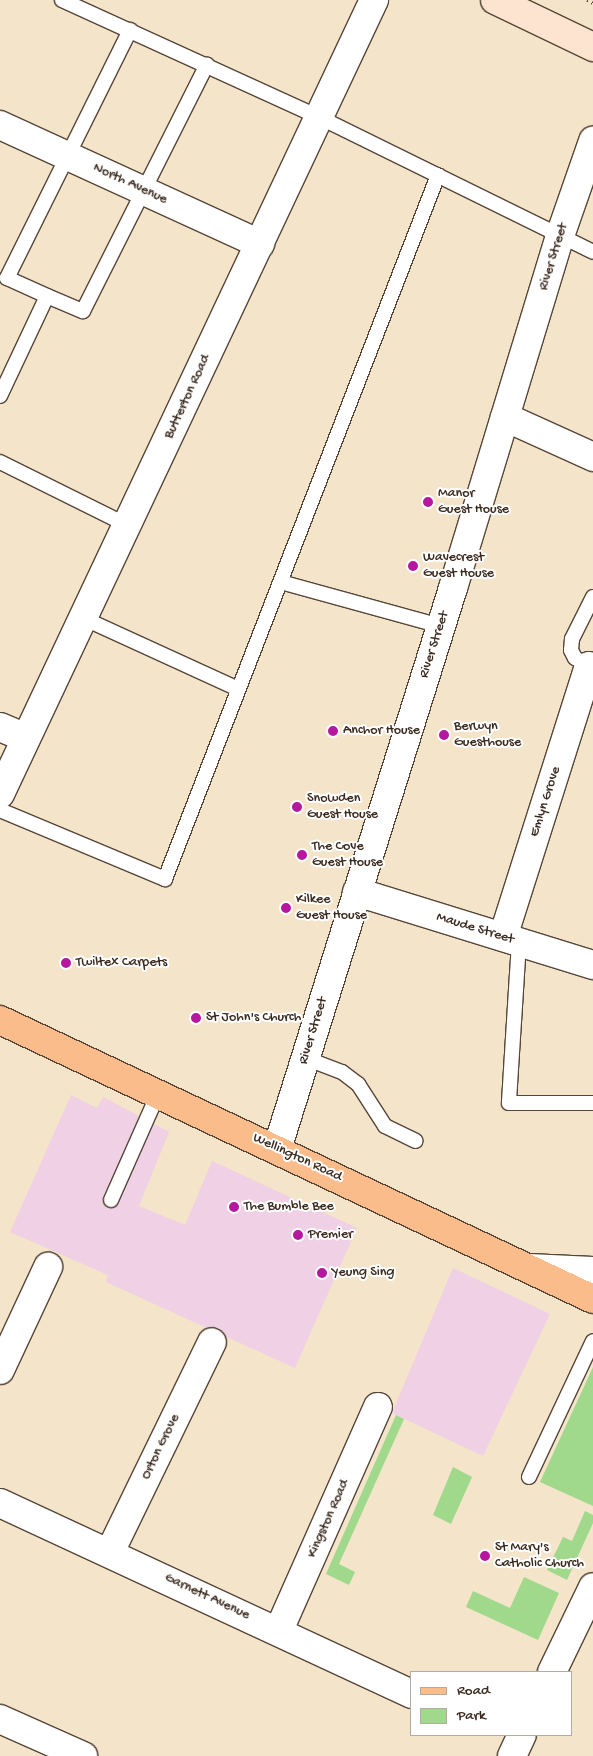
<!DOCTYPE html>
<style>
body{margin:0}
#map{position:relative;width:593px;height:1756px;overflow:hidden;background:#f3e4ca;font-family:"Gochi Hand",sans-serif}
div>[style]{position:absolute}
.built>*{inset:0;background:#f0d0e4}
.green>*{inset:0;background:#a0d98b}
.path>*{height:3px;margin-top:-1.5px;transform-origin:0;background:repeating-linear-gradient(90deg,#574638 0 1px,transparent 0 5px)}
.roads{filter:drop-shadow(1px 0 #574638) drop-shadow(-1px 0 #574638) drop-shadow(0 1px #574638) drop-shadow(0 -1px #574638)}
.service>*{height:14px;margin:-7px;padding:0 7px;transform-origin:7px;border-radius:7px;background:#fff}
.minor>*{height:28px;margin:-14px;padding:0 14px;transform-origin:14px;border-radius:14px;background:#fff}
.secondary>*{height:28px;margin:-14px;padding:0 14px;transform-origin:14px;border-radius:14px;background:#fde4d0}
.primary>*{height:28px;margin:-14px;padding:0 14px;transform-origin:14px;border-radius:14px;background:#f9bc8a}
.dots>*{width:14px;height:14px;translate:-50% -50%;box-sizing:border-box;border:2px solid #fff;border-radius:50%}
span{translate:-50% -50%;white-space:nowrap;text-align:center;line-height:1.15;-webkit-text-stroke:4px #fff;paint-order:stroke}
.street-label{font-size:14px;color:#3b2a1e}
.poi-label{font-size:14px;color:#3b2a1e}
.left{translate:0 -50%;text-align:left}
.legend{position:absolute;left:410px;top:1671px;width:162px;height:65px;box-sizing:border-box;background:#fff;border:1px solid #b1aaa5;margin:0;padding:6px 9px;list-style:none;font-size:15px;color:#3b2a1e}
.legend li{display:flex;align-items:center;gap:10px;height:25px}
.legend b{width:25px;border:1px solid #b1aaa5}
</style>
<div id="map">
<div class="built">
<div style="clip-path:polygon(71px 1095px,97px 1108px,103px 1097px,169px 1132px,139px 1206px,185px 1225px,212px 1161px,357px 1228px,295px 1368px,106px 1282px,108px 1275px,10px 1232px)"></div>
<div style="clip-path:polygon(453px 1268px,550px 1314px,483px 1456px,392px 1413px)"></div>
</div>
<div class="green">
<div style="clip-path:polygon(593px 1367px,593px 1506px,540px 1482px)"></div>
<div style="clip-path:polygon(396px 1415px,404px 1419px,339px 1564px,355px 1572px,349px 1585px,326px 1574px)"></div>
<div style="clip-path:polygon(453px 1467px,472px 1477px,451px 1524px,433px 1515px)"></div>
<div style="clip-path:polygon(585px 1511px,593px 1515px,593px 1523px,567px 1580px,547px 1570px,563px 1537px,572px 1541px)"></div>
<div style="clip-path:polygon(524px 1577px,559px 1593px,538px 1640px,466px 1607px,473px 1591px,510px 1608px)"></div>
</div>
<div class="path">
<div style="left:587px;top:0;width:7px;rotate:27deg"></div>
</div>
<div class="roads">
<div class="service">
<div style="left:62px;top:0;width:282px;rotate:24.5deg"></div>
<div style="left:319px;top:117px;width:305px;rotate:26.2deg"></div>
<div style="left:47px;top:296px;width:39px;rotate:23deg"></div>
<div style="left:83px;top:311px;width:276px;rotate:-63.3deg"></div>
<div style="left:0;top:396px;width:110px;rotate:-64.8deg"></div>
<div style="left:47px;top:296px;width:44px;rotate:-155.8deg"></div>
<div style="left:7px;top:278px;width:277px;rotate:-63.6deg"></div>
<div style="left:0;top:462px;width:142px;rotate:26.4deg"></div>
<div style="left:281px;top:582px;width:166px;rotate:15.4deg"></div>
<div style="left:83px;top:618px;width:170px;rotate:24.6deg"></div>
<div style="left:589px;top:666px;width:16px;rotate:-150deg"></div>
<div style="left:575px;top:658px;width:9px;rotate:-117deg"></div>
<div style="left:571px;top:650px;width:11px;rotate:-85deg"></div>
<div style="left:572px;top:639px;width:47px;rotate:-63.4deg"></div>
<div style="left:0;top:810px;width:179px;rotate:22.7deg"></div>
<div style="left:165px;top:879px;width:755px;rotate:-68.8deg"></div>
<div style="left:519px;top:942px;width:161px;rotate:93.6deg"></div>
<div style="left:509px;top:1103px;width:84px"></div>
<div style="left:305px;top:1058px;width:40px;rotate:21deg"></div>
<div style="left:342px;top:1072px;width:20px;rotate:37deg"></div>
<div style="left:358px;top:1084px;width:50px;rotate:57.3deg"></div>
<div style="left:385px;top:1126px;width:34px;rotate:26deg"></div>
<div style="left:111px;top:1200px;width:116px;rotate:-66.1deg"></div>
<div style="left:529px;top:1477px;width:150px;rotate:-64.8deg"></div>
</div>
<div class="minor">
<div style="left:0;top:125px;width:286px;rotate:24.6deg"></div>
<div style="left:505px;top:417px;width:97px;rotate:24.4deg"></div>
<div style="left:0;top:727px;width:28px;rotate:23deg"></div>
<div style="left:0;top:794px;width:878px;rotate:-64.78deg"></div>
<div style="left:357px;top:892px;width:247px;rotate:17.2deg"></div>
<div style="left:503px;top:937px;width:284px;rotate:-72.4deg"></div>
<div style="left:589px;top:666px;width:4px;rotate:14deg"></div>
<div style="left:277px;top:1149px;width:588px;rotate:-72.58deg"></div>
<div style="left:453px;top:588px;width:368px;rotate:-73.1deg"></div>
<div style="left:560px;top:236px;width:101px;rotate:-70.8deg"></div>
<div style="left:529px;top:1268px;width:64px;rotate:2.7deg"></div>
<div style="left:0;top:1370px;width:114px;rotate:-65deg"></div>
<div style="left:0;top:1503px;width:454px;rotate:24.9deg"></div>
<div style="left:110px;top:1552px;width:233px;rotate:-64.1deg"></div>
<div style="left:279px;top:1630px;width:244px;rotate:-66.1deg"></div>
<div style="left:552px;top:1672px;width:94px;rotate:-64.2deg"></div>
<div style="left:0;top:1719px;width:91px;rotate:24deg"></div>
<div style="left:512px;top:1756px;width:23px;rotate:-65deg"></div>
</div>
<div class="secondary">
<div style="left:495px;top:0;width:109px;rotate:25.6deg"></div>
</div>
<div class="primary">
<div style="left:0;top:1020px;width:655px;rotate:25.2deg"></div>
</div>
</div>
<div class="dots">
<div style="left:428px;top:502px;background:#b5179e"></div>
<div style="left:413px;top:566px;background:#b5179e"></div>
<div style="left:333px;top:731px;background:#b5179e"></div>
<div style="left:444px;top:735px;background:#b5179e"></div>
<div style="left:297px;top:807px;background:#b5179e"></div>
<div style="left:302px;top:855px;background:#b5179e"></div>
<div style="left:286px;top:908px;background:#b5179e"></div>
<div style="left:66px;top:963px;background:#b5179e"></div>
<div style="left:196px;top:1018px;background:#b5179e"></div>
<div style="left:234px;top:1207px;background:#b5179e"></div>
<div style="left:298px;top:1235px;background:#b5179e"></div>
<div style="left:322px;top:1273px;background:#b5179e"></div>
<div style="left:485px;top:1556px;background:#b5179e"></div>
</div>
<div class="street-label">
<span style="left:130px;top:184px;rotate:25deg">North Avenue</span>
<span style="left:554px;top:257px;rotate:-73deg">River Street</span>
<span style="left:188px;top:397px;rotate:-65deg">Butterton Road</span>
<span style="left:435px;top:645px;rotate:-72deg">River Street</span>
<span style="left:546px;top:802px;rotate:-72deg">Emlyn Grove</span>
<span style="left:475px;top:929px;rotate:17deg">Maude Street</span>
<span style="left:314px;top:1031px;rotate:-73deg">River Street</span>
<span style="left:297px;top:1158px;rotate:25deg">Wellington Road</span>
<span style="left:161px;top:1447px;rotate:-64deg">Orton Grove</span>
<span style="left:329px;top:1519px;rotate:-66deg">Kingston Road</span>
<span style="left:207px;top:1597px;rotate:25deg">Garnett Avenue</span>
</div>
<div class="poi-label">
<span class="left" style="left:438px;top:502px">Manor<br>Guest House</span>
<span class="left" style="left:423px;top:566px">Wavecrest<br>Guest House</span>
<span class="left" style="left:454px;top:735px">Berwyn<br>Guesthouse</span>
<span class="left" style="left:343px;top:731px">Anchor House</span>
<span class="left" style="left:307px;top:807px">Snowden<br>Guest House</span>
<span class="left" style="left:312px;top:855px">The Cove<br>Guest House</span>
<span class="left" style="left:296px;top:908px">Kilkee<br>Guest House</span>
<span class="left" style="left:76px;top:963px">Twiltex Carpets</span>
<span class="left" style="left:206px;top:1018px">St John's Church</span>
<span class="left" style="left:244px;top:1207px">The Bumble Bee</span>
<span class="left" style="left:308px;top:1235px">Premier</span>
<span class="left" style="left:332px;top:1273px">Yeung Sing</span>
<span class="left" style="left:495px;top:1556px">St Mary's<br>Catholic Church</span>
</div>
<ul class="legend">
<li><b style="height:6px;background:#f9bc8a"></b>Road</li>
<li><b style="height:14px;background:#a0d98b"></b>Park</li>
</ul>
</div>
